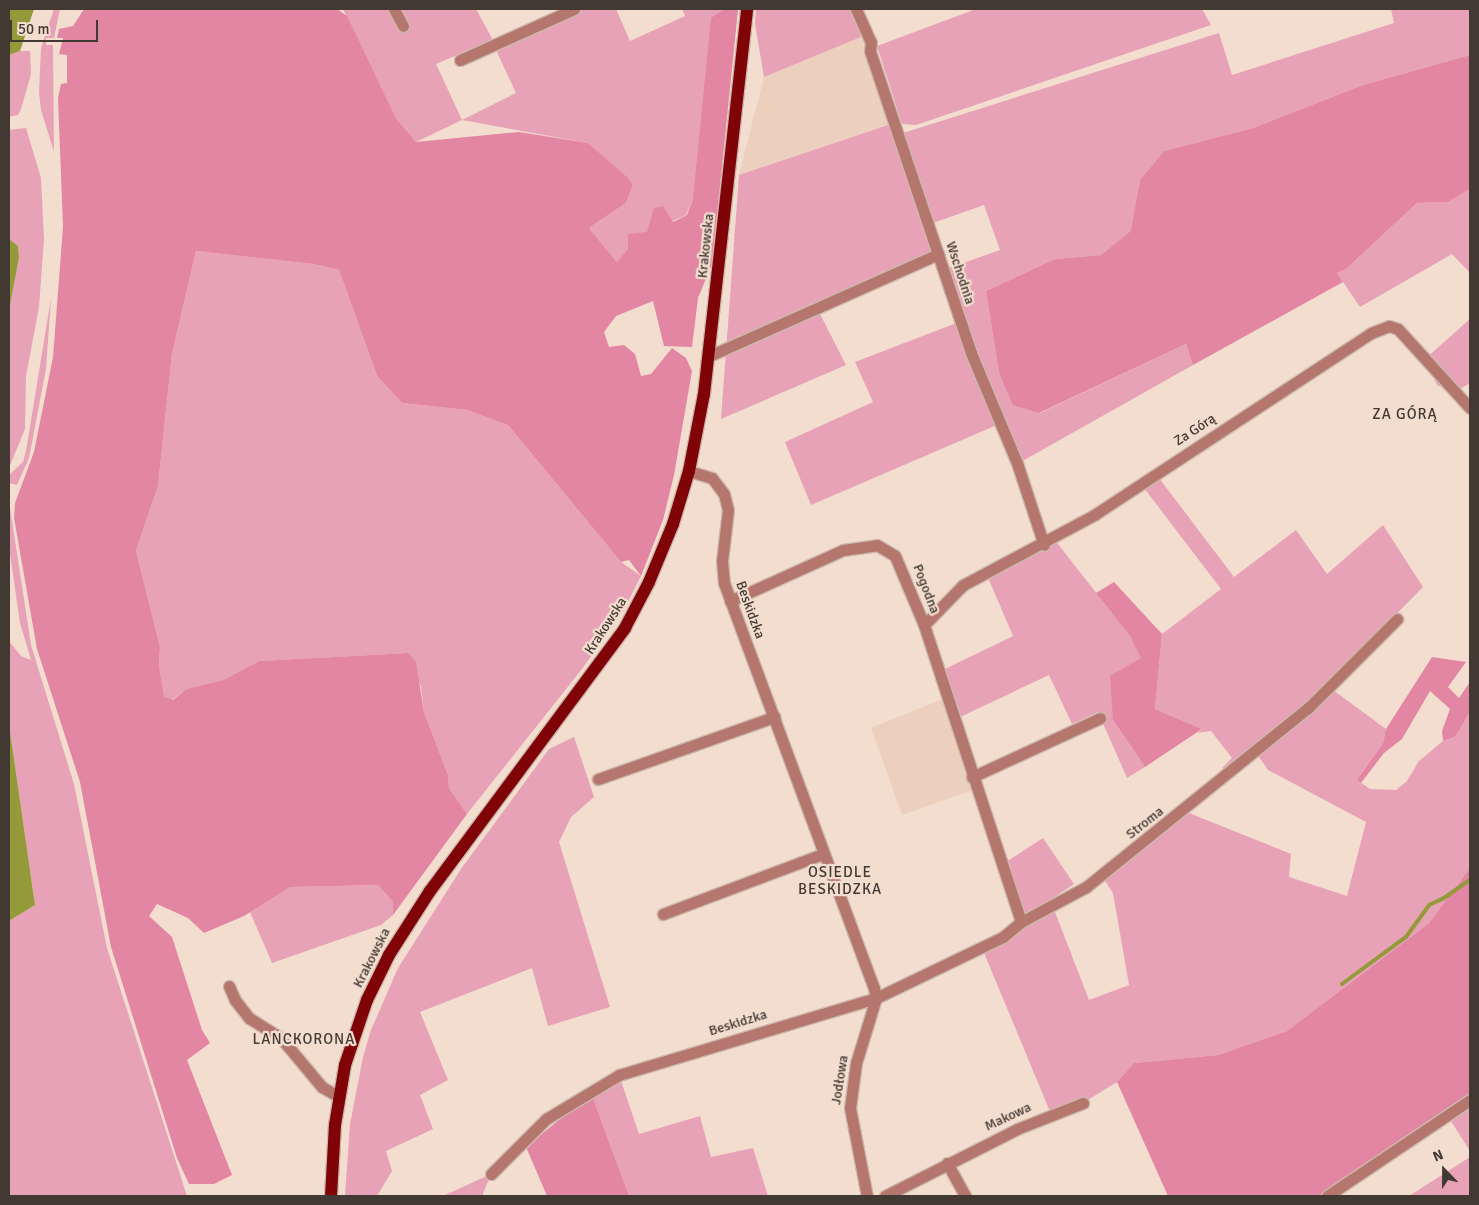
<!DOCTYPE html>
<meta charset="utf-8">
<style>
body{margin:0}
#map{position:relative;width:1479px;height:1205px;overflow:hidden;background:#f3ddcf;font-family:Signika,sans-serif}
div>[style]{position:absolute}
.built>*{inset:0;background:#ecd0bd}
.green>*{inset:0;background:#e8a2b7}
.forest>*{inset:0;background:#e386a3}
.water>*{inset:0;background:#949a3a}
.stream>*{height:4px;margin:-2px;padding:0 2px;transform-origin:2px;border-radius:2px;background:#949a3a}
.roads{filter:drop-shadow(1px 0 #ccb9ad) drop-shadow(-1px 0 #ccb9ad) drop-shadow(0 1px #ccb9ad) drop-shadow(0 -1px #ccb9ad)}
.minor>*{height:11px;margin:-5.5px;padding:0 5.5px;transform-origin:5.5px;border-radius:5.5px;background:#b5766e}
.major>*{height:12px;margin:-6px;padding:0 6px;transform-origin:6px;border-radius:6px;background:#800407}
span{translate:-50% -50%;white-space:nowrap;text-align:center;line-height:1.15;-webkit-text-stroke:4.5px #f3ddcf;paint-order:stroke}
.street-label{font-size:14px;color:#423933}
.neighbourhood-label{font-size:15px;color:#423933;letter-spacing:1px}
.frame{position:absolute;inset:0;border:10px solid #423933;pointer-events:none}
.north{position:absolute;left:1419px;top:1145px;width:50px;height:50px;-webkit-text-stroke:4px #f3ddcf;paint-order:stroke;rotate:338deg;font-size:14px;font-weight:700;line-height:20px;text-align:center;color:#423933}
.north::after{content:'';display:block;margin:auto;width:18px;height:22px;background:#423933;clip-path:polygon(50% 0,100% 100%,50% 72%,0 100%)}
.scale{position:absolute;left:10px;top:20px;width:88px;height:22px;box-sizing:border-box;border:2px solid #423933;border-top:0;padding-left:6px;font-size:15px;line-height:18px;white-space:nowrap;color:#423933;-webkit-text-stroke:4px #f3ddcf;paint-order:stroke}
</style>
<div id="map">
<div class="built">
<div style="clip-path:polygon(861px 37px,894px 123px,739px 175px,764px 77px)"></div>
<div style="clip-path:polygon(943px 699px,973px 790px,902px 815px,871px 728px)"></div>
</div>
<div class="green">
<div style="clip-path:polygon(54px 9px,60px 9px,54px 38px,46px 38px,46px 45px,53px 45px,54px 152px,41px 110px,39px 92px,41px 48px)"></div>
<div style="clip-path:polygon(343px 9px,476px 9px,493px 40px,436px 64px,462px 120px,516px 93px,495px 48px,581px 9px,616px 9px,630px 41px,685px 16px,682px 9px,738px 9px,723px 10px,693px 199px,686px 215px,647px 233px,617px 262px,589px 228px,626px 203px,633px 185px,588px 143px,462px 120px,416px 142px,396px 118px)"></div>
<div style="clip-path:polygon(756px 9px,853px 9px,861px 37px,764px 77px,755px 24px)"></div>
<div style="clip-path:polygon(976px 9px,1202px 9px,1211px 25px,916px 125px,902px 124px,877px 46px)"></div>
<div style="clip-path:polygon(1391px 9px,1470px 9px,1470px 55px,1363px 85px,1253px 128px,1164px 151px,1140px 180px,1132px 231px,1101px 255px,1055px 259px,986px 291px,999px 373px,1014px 405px,1040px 413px,1186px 344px,1193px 365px,1019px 463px,963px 318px,949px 268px,1000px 250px,984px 205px,933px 223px,938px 261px,820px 314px,846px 365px,721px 419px,739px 175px,894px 123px,900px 134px,1219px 33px,1232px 75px,1394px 23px)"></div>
<div style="clip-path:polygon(20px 51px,30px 51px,31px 74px,21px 109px,18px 115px,9px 117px,9px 55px)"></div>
<div style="clip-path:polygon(26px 128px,41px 178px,44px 239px,39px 307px,26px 376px,25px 429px,9px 468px,9px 310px,19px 258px,18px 246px,9px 239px,9px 130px)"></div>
<div style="clip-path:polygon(1470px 189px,1470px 273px,1452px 254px,1360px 307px,1337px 273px,1346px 269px,1417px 203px,1448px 202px)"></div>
<div style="clip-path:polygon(196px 251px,313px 264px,339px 270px,377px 376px,402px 403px,467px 410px,508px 425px,621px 562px,641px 576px,624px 610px,582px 669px,467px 814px,449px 788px,448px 775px,424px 712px,421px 687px,408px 653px,261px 661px,223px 680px,186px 689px,172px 700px,164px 698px,159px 665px,160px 647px,136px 551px,158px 486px,172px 354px)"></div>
<div style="clip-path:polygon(51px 298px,46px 369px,29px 458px,17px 485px,9px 483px,9px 475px,23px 462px,26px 451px)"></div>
<div style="clip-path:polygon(1470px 319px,1470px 383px,1455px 392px,1437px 385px,1425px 359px)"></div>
<div style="clip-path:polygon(959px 322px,997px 425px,811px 505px,785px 442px,873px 402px,855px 362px)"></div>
<div style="clip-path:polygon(1159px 478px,1234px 577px,1296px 530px,1327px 574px,1383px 525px,1423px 587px,1307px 705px,1226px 770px,1222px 768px,1232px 758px,1211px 731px,1198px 733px,1202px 729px,1155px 709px,1162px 634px,1221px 589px,1144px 488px)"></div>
<div style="clip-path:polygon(9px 501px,31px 645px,74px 784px,107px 948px,187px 1196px,9px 1196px,9px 921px,35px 905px,9px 724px,9px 641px,21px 656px,31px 660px,20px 623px,9px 547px)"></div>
<div style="clip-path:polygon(1054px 539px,1130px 636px,1142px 658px,1113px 720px,1145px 767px,1127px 778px,1098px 712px,1072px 724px,1049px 675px,958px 718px,943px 670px,1013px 636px,986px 573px)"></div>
<div style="clip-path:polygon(1333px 690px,1386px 729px,1383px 743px,1357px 780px,1370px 789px,1396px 790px,1407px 781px,1419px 761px,1443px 741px,1455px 737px,1470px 712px,1470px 868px,1429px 923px,1287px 1031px,1218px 1055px,1134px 1063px,1117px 1082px,1083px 1103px,1051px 1114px,982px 948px,1021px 922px,1055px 912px,1089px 1000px,1129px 985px,1113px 893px,1103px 878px,1189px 813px,1291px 854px,1289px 877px,1347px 896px,1366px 822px,1268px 770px,1259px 757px,1260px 750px)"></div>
<div style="clip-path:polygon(574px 737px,594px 797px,571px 817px,559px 842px,610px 1007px,548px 1026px,532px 968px,420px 1012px,448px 1080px,420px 1095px,433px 1129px,386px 1151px,392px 1171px,377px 1196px,345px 1196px,350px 1124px,363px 1057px,371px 1030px,398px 968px,461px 869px,549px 749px)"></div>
<div style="clip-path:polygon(1043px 838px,1074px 884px,1032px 912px,1022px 914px,1019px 894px,1006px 862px)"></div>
<div style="clip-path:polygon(378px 885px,393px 902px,393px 915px,381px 925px,272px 963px,250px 912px,290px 887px)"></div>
<div style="clip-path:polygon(619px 1075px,639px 1134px,700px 1116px,711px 1157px,753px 1148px,768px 1196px,629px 1196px,593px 1098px,593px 1088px)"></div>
<div style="clip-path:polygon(1470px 1100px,1470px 1151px,1447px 1115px)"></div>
<div style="clip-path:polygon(1470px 1157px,1470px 1196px,1409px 1196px)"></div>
<div style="clip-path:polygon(491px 1174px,482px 1196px,443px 1196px)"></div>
</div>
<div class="forest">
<div style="clip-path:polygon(84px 9px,337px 9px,347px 16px,396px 118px,416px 142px,519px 132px,588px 143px,628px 178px,633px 185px,626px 203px,589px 228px,617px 262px,628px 249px,628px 234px,647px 232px,654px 208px,663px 206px,673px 222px,687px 215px,693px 199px,711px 18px,723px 10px,738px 10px,712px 264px,698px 298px,692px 347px,664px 346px,653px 301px,616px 316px,604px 332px,609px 347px,624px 345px,635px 354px,641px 376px,651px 374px,672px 348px,686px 358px,692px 371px,674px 475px,663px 520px,641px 576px,629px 560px,621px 562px,508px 425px,467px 410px,402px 403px,377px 376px,339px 270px,313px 264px,196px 251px,172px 354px,158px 486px,136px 551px,160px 647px,159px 665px,164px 697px,173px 700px,186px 689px,223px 680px,260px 661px,408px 653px,416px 662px,424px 712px,448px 775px,449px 788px,467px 814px,393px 915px,393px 902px,378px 885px,290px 887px,244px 916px,204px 933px,188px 918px,157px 904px,149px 916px,172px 937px,202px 1030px,210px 1043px,187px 1060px,232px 1175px,214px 1184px,189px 1184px,177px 1158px,111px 947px,80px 782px,37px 649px,14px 518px,15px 503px,34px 452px,53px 357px,63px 227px,58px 98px,61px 84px,67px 83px,67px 55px,59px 54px,63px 38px,57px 38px,59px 29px,73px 26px)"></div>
<div style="clip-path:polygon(1470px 55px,1470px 189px,1448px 202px,1417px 203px,1346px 269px,1337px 273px,1343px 282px,1193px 365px,1186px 344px,1039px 413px,1013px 405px,999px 373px,986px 291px,1055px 259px,1101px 255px,1131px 231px,1140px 180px,1164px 151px,1253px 128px,1363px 85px)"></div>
<div style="clip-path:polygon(1114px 582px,1162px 634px,1155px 709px,1202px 729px,1145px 767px,1113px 720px,1110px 676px,1141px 658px,1130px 636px,1096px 593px)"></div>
<div style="clip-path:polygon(1432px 657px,1466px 662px,1448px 687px,1459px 698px,1470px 682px,1470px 712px,1455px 737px,1443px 741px,1442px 731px,1450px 709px,1430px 691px,1402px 739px,1384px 753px,1361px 783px,1357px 780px,1383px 743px,1386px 729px)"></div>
<div style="clip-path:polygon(1470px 868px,1470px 1100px,1327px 1196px,1168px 1196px,1117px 1082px,1134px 1063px,1218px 1055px,1287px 1031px,1429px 923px)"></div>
<div style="clip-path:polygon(593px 1098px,629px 1196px,547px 1196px,526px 1147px,571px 1110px)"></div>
</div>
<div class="water">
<div style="clip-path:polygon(9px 9px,34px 9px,20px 51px,9px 55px)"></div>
<div style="clip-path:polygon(9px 239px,18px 246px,19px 258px,9px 310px)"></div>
<div style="clip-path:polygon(9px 724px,35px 905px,9px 921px)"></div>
</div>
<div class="stream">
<div style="left:1342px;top:984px;width:79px;rotate:-36.3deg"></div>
<div style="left:1406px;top:937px;width:39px;rotate:-54deg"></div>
<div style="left:1429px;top:905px;width:17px;rotate:-25deg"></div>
<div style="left:1444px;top:898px;width:32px;rotate:-35deg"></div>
</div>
<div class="roads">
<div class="minor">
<div style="left:394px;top:9px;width:19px;rotate:62deg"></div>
<div style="left:856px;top:9px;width:36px;rotate:66deg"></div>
<div style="left:871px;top:42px;width:9px;rotate:96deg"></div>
<div style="left:870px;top:51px;width:318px;rotate:71.5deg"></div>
<div style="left:971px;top:353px;width:119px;rotate:67.3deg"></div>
<div style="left:1017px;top:463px;width:86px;rotate:71.8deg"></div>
<div style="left:460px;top:60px;width:125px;rotate:-24.1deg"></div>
<div style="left:709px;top:356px;width:251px;rotate:-24deg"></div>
<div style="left:689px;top:471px;width:24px;rotate:17deg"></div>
<div style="left:712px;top:478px;width:20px;rotate:53deg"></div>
<div style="left:724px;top:494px;width:16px;rotate:76deg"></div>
<div style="left:728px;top:510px;width:51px;rotate:96.7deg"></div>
<div style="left:722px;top:561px;width:22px;rotate:85deg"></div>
<div style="left:724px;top:583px;width:432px;rotate:69.7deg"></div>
<div style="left:874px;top:988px;width:10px;rotate:79deg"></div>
<div style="left:876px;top:998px;width:68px;rotate:107.1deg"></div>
<div style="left:856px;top:1063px;width:45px;rotate:97.6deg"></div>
<div style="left:850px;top:1108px;width:90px;rotate:79.1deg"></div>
<div style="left:730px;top:601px;width:124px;rotate:-24.3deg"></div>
<div style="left:843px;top:550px;width:34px;rotate:-8deg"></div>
<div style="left:877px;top:545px;width:21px;rotate:31deg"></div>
<div style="left:895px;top:556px;width:75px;rotate:67.2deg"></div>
<div style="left:924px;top:625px;width:312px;rotate:71.9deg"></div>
<div style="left:924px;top:625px;width:56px;rotate:-45.7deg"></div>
<div style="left:963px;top:585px;width:149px;rotate:-28.1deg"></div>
<div style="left:1094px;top:515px;width:331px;rotate:-33.3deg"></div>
<div style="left:1371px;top:333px;width:19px;rotate:-21deg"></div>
<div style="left:1389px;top:326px;width:9px;rotate:18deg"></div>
<div style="left:1398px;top:329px;width:107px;rotate:47.7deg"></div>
<div style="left:972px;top:777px;width:141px;rotate:-24.7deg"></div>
<div style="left:598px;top:779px;width:187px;rotate:-19.4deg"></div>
<div style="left:663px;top:914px;width:171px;rotate:-20.6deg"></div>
<div style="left:229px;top:986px;width:15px;rotate:67deg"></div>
<div style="left:235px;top:1000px;width:23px;rotate:52deg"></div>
<div style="left:249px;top:1018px;width:38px;rotate:32deg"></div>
<div style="left:281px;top:1038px;width:64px;rotate:50.1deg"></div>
<div style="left:322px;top:1087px;width:20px;rotate:30deg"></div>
<div style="left:947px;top:1163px;width:38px;rotate:61deg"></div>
<div style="left:491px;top:1174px;width:78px;rotate:-45deg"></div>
<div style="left:546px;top:1119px;width:85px;rotate:-31.1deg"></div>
<div style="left:619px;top:1075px;width:268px;rotate:-16.7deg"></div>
<div style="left:876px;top:998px;width:141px;rotate:-25.7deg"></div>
<div style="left:1003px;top:937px;width:23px;rotate:-40deg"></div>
<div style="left:1021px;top:922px;width:74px;rotate:-28.3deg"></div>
<div style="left:1086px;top:887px;width:285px;rotate:-38.9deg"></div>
<div style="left:1308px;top:708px;width:126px;rotate:-45deg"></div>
<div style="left:885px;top:1196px;width:148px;rotate:-26.9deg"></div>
<div style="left:1017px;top:1129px;width:71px;rotate:-21.5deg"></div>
<div style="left:1327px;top:1196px;width:172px;rotate:-33.9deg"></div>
</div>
<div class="major">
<div style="left:331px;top:1196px;width:71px;rotate:-86.8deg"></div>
<div style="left:335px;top:1125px;width:61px;rotate:-80.5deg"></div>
<div style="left:345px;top:1065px;width:69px;rotate:-71.3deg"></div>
<div style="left:367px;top:1000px;width:50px;rotate:-63.9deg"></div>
<div style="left:389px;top:955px;width:76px;rotate:-57.4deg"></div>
<div style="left:430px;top:891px;width:327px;rotate:-53.4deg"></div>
<div style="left:625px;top:628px;width:52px;rotate:-62.4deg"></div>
<div style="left:649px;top:582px;width:63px;rotate:-67.5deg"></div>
<div style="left:673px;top:524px;width:55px;rotate:-73.2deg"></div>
<div style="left:689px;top:471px;width:78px;rotate:-79deg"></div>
<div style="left:704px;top:394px;width:387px;rotate:-83.6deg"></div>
</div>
</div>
<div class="street-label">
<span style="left:706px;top:246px;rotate:-84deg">Krakowska</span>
<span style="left:960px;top:273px;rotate:72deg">Wschodnia</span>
<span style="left:1195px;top:430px;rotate:-33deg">Za Górą</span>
<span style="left:926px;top:589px;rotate:69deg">Pogodna</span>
<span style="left:750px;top:610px;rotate:70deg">Beskidzka</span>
<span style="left:606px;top:626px;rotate:-57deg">Krakowska</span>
<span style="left:1145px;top:823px;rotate:-38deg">Stroma</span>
<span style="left:372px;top:958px;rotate:-63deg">Krakowska</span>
<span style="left:738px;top:1023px;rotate:-17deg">Beskidzka</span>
<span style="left:840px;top:1080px;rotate:-81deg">Jodłowa</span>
<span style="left:1008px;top:1117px;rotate:-25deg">Makowa</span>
</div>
<div class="neighbourhood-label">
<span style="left:1405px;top:415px">ZA GÓRĄ</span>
<span style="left:840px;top:881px">OSIEDLE<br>BESKIDZKA</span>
<span style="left:304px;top:1040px">LANCKORONA</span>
</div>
<div class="frame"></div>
<div class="north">N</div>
<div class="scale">50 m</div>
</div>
